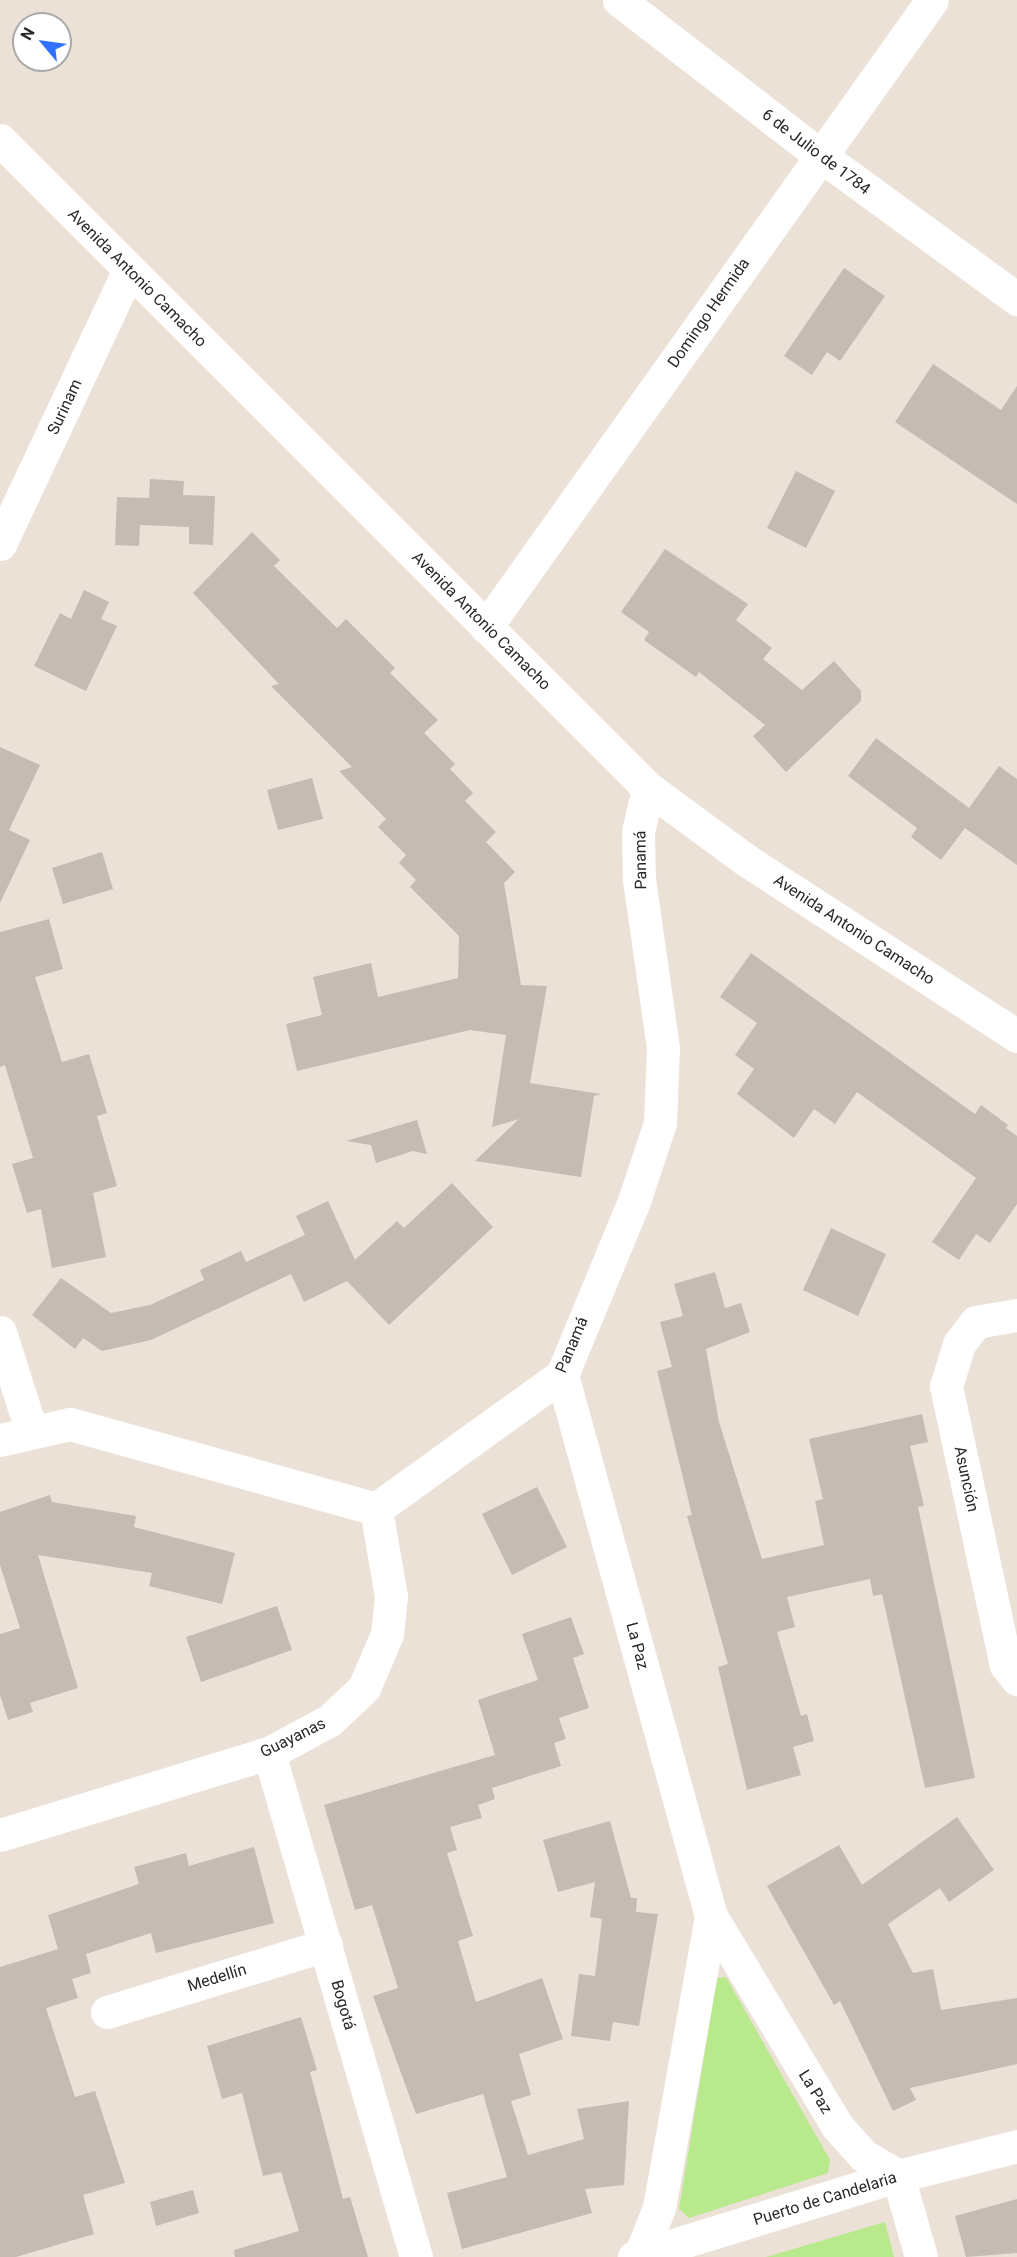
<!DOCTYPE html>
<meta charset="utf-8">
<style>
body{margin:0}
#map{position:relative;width:1017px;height:2257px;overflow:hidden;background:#ece1d7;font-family:Roboto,sans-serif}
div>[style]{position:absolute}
.green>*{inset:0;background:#b8e98d}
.building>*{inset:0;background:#c3bbb4}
.street>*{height:33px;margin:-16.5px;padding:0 16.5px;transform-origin:16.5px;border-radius:16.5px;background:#fff}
.secondary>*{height:33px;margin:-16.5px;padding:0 16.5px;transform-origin:16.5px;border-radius:16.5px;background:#fff}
span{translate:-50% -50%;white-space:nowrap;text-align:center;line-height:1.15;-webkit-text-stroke:6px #fff;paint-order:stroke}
.street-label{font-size:16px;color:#282828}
.north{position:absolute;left:12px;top:12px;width:60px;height:60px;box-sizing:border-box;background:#fff;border:2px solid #a9a9a9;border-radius:50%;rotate:299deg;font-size:16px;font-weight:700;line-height:24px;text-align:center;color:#282828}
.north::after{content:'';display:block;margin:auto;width:21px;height:27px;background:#3171ff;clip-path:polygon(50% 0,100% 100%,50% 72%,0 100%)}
</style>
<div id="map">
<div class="green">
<div style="clip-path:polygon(726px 1977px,830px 2160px,828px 2173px,689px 2218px,679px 2209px,717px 1978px)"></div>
<div style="clip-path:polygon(885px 2222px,894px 2257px,766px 2257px)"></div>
</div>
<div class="building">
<div style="clip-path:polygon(844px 268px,885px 296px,840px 361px,827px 352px,812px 375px,784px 356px)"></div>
<div style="clip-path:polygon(933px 364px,1001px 410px,1017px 386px,1017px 504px,895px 422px)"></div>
<div style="clip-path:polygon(796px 471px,835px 491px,806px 548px,767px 528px)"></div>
<div style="clip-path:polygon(150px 479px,184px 481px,183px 495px,215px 496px,213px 545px,189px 544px,189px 527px,140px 525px,139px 546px,115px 545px,117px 497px,149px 498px)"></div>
<div style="clip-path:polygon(252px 532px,280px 560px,274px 566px,337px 628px,346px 619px,395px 668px,390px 673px,438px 720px,424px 733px,455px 764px,450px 769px,473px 793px,465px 801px,496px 832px,486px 842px,515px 872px,504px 883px,521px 985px,547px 986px,530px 1083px,601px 1094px,594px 1096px,581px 1177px,475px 1161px,519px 1119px,492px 1127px,506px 1035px,470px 1030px,297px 1071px,286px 1024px,322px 1015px,313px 977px,371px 963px,378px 997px,458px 978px,459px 936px,410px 887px,416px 880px,399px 863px,406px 855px,378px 827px,386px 819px,339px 771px,352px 767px,271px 686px,279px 684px,193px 593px)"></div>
<div style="clip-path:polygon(665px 549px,748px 604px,736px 620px,772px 648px,763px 659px,802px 690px,834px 661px,861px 691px,861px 701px,786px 772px,753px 736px,765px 725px,699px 672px,696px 677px,644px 640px,649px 632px,621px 612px)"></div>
<div style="clip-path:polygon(84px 590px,109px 602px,101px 619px,117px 626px,86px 691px,34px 666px,60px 613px,71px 619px)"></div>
<div style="clip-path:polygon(876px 738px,969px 808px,999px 766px,1017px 779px,1017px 865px,965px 828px,941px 860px,911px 837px,917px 828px,848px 776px)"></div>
<div style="clip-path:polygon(0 747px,40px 765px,9px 830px,30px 840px,0 903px)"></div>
<div style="clip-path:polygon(312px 778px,323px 819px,278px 830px,267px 790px)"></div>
<div style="clip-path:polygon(102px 852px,113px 889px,63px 904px,52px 868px)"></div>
<div style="clip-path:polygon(49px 919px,63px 969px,35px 977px,62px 1062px,89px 1054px,107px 1113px,97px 1116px,117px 1186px,93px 1193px,106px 1257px,52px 1268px,41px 1209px,27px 1213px,12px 1164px,33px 1158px,5px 1065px,0 1067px,0 932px)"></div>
<div style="clip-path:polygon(751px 953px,975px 1114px,981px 1105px,1008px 1125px,1006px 1128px,1017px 1136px,1017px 1204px,990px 1243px,976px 1234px,959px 1260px,932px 1242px,976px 1178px,857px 1092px,835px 1124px,814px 1109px,794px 1138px,737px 1094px,754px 1069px,735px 1055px,757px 1023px,720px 997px)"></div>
<div style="clip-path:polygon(417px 1120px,427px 1154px,413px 1151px,376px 1163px,371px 1145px,346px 1141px)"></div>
<div style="clip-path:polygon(452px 1183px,493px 1227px,389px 1325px,347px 1281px,304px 1302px,291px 1274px,151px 1340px,102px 1351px,83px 1338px,75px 1349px,32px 1315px,61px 1278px,111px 1313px,150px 1305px,204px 1280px,200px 1270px,241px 1251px,246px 1262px,305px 1235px,296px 1216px,328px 1201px,355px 1260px,397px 1221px,404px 1228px)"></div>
<div style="clip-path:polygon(831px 1228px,886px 1254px,858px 1316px,803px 1290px)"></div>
<div style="clip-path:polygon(715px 1272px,725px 1308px,741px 1303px,750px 1332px,706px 1349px,719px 1422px,762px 1559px,824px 1545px,815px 1501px,823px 1499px,809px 1439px,922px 1414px,928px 1442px,910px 1446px,924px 1506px,918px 1507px,975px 1778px,925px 1788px,882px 1594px,873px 1596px,870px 1579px,787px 1597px,795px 1627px,777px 1632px,801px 1716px,807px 1714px,814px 1741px,793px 1747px,801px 1775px,747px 1790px,718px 1667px,728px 1664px,687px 1516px,692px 1515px,657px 1371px,672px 1367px,660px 1322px,683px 1316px,674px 1284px)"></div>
<div style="clip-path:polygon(537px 1487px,567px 1547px,512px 1575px,482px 1514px)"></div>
<div style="clip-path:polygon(50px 1495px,52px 1502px,136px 1516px,134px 1527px,235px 1553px,222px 1604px,149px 1586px,152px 1573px,38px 1555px,78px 1688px,30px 1703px,33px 1712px,8px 1720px,0 1695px,0 1634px,20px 1628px,0 1565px,0 1512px)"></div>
<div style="clip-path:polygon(277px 1606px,292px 1650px,201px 1682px,186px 1637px)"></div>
<div style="clip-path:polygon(571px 1617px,584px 1654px,573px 1658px,589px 1708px,559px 1718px,566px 1739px,554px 1743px,561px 1766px,492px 1788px,495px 1799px,478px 1805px,482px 1818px,450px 1827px,457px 1850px,447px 1853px,473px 1936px,458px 1941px,476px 2002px,542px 1978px,563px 2039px,519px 2054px,531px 2095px,511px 2101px,528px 2155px,584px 2139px,577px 2109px,629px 2101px,624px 2185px,585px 2189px,592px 2213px,462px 2249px,447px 2193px,507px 2177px,483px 2094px,416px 2114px,373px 1996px,398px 1988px,372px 1905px,355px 1910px,324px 1805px,495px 1755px,478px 1700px,538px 1680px,522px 1634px)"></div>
<div style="clip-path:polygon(957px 1817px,994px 1870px,949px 1902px,940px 1888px,888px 1924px,913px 1973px,933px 1969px,941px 2010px,1017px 1998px,1017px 2064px,910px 2088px,916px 2100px,893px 2111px,840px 2001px,834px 2005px,767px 1886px,839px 1845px,862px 1885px)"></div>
<div style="clip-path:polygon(610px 1821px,631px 1898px,637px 1898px,636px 1912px,658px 1914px,639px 2026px,613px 2022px,610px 2041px,571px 2036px,579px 1974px,595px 1976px,602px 1919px,590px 1917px,595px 1882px,558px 1892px,543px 1840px)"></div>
<div style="clip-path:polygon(254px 1847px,274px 1923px,156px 1953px,151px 1933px,86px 1954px,91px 1973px,72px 1979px,78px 1998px,46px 2008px,75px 2097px,95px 2091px,125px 2183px,83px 2195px,94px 2234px,16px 2257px,0 2257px,0 1967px,58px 1949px,48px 1915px,139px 1884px,134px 1867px,186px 1853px,189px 1866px)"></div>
<div style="clip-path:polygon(301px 2017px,317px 2070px,310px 2072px,343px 2199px,350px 2197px,368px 2257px,235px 2257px,234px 2250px,299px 2231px,281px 2172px,263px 2176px,242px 2093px,222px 2099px,207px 2046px)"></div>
<div style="clip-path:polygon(193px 2190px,199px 2213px,156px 2226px,150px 2202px)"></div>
<div style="clip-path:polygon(1017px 2199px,1017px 2253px,966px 2257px,955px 2216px)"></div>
</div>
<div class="street">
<div style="left:619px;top:0;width:255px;rotate:37.7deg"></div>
<div style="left:821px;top:156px;width:243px;rotate:36.1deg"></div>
<div style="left:0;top:544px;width:303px;rotate:-64.8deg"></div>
<div style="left:486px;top:627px;width:769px;rotate:-54.57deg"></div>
<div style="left:1017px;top:1315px;width:42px;rotate:170.3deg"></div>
<div style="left:976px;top:1322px;width:28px;rotate:128deg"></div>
<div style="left:959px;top:1344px;width:44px;rotate:107.2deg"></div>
<div style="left:946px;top:1386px;width:285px;rotate:77.9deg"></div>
<div style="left:1006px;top:1665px;width:18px;rotate:52deg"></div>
<div style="left:0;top:1332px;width:103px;rotate:72.4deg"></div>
<div style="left:562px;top:1375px;width:561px;rotate:74.6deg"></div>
<div style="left:711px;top:1916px;width:245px;rotate:59deg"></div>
<div style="left:837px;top:2126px;width:40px;rotate:48deg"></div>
<div style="left:864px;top:2156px;width:39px;rotate:30deg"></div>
<div style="left:898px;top:2176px;width:84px;rotate:74.1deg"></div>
<div style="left:0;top:1440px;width:72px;rotate:-12.9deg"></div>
<div style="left:70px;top:1424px;width:318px;rotate:15.5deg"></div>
<div style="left:376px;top:1509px;width:229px;rotate:-35.8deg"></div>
<div style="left:562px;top:1375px;width:185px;rotate:-67.5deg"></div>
<div style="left:633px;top:1204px;width:85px;rotate:-71.6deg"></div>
<div style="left:660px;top:1123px;width:75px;rotate:-87.7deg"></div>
<div style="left:663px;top:1048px;width:170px;rotate:-98.1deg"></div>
<div style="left:639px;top:880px;width:48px;rotate:-91.2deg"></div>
<div style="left:638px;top:832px;width:45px;rotate:-77.2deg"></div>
<div style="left:269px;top:1753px;width:525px;rotate:73.74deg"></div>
<div style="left:0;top:1835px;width:281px;rotate:-17deg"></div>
<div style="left:269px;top:1753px;width:69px;rotate:-28.4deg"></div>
<div style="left:330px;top:1720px;width:47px;rotate:-43.3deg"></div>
<div style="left:364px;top:1688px;width:59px;rotate:-66.9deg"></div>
<div style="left:387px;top:1634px;width:38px;rotate:-84deg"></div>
<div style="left:391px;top:1596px;width:88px;rotate:-99.8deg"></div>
<div style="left:107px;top:2012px;width:229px;rotate:-17deg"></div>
<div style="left:640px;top:2255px;width:51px;rotate:-68deg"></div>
<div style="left:659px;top:2208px;width:297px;rotate:-79.9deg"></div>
<div style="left:634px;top:2257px;width:276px;rotate:-17.1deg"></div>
<div style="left:898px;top:2176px;width:123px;rotate:-14.1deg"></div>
</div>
<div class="secondary">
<div style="left:0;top:140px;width:916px;rotate:45deg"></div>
<div style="left:648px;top:788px;width:122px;rotate:36.3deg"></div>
<div style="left:746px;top:860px;width:323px;rotate:33deg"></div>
</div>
<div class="street-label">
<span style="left:816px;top:152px;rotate:37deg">6 de Julio de 1784</span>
<span style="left:137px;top:278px;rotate:45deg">Avenida Antonio Camacho</span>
<span style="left:709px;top:313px;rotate:-55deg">Domingo Hermida</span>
<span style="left:65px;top:407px;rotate:-65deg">Surinam</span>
<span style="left:481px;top:621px;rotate:45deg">Avenida Antonio Camacho</span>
<span style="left:641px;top:860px;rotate:-91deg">Panamá</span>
<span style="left:854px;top:930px;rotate:33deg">Avenida Antonio Camacho</span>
<span style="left:572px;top:1345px;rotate:-67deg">Panamá</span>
<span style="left:966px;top:1479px;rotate:78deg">Asunción</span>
<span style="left:637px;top:1646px;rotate:75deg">La Paz</span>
<span style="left:293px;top:1738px;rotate:-26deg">Guayanas</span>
<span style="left:217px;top:1978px;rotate:-17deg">Medellín</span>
<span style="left:343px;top:2005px;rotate:74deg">Bogotá</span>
<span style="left:815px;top:2092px;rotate:58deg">La Paz</span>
<span style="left:825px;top:2199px;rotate:-17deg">Puerto de Candelaria</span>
</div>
<div class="north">N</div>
</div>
